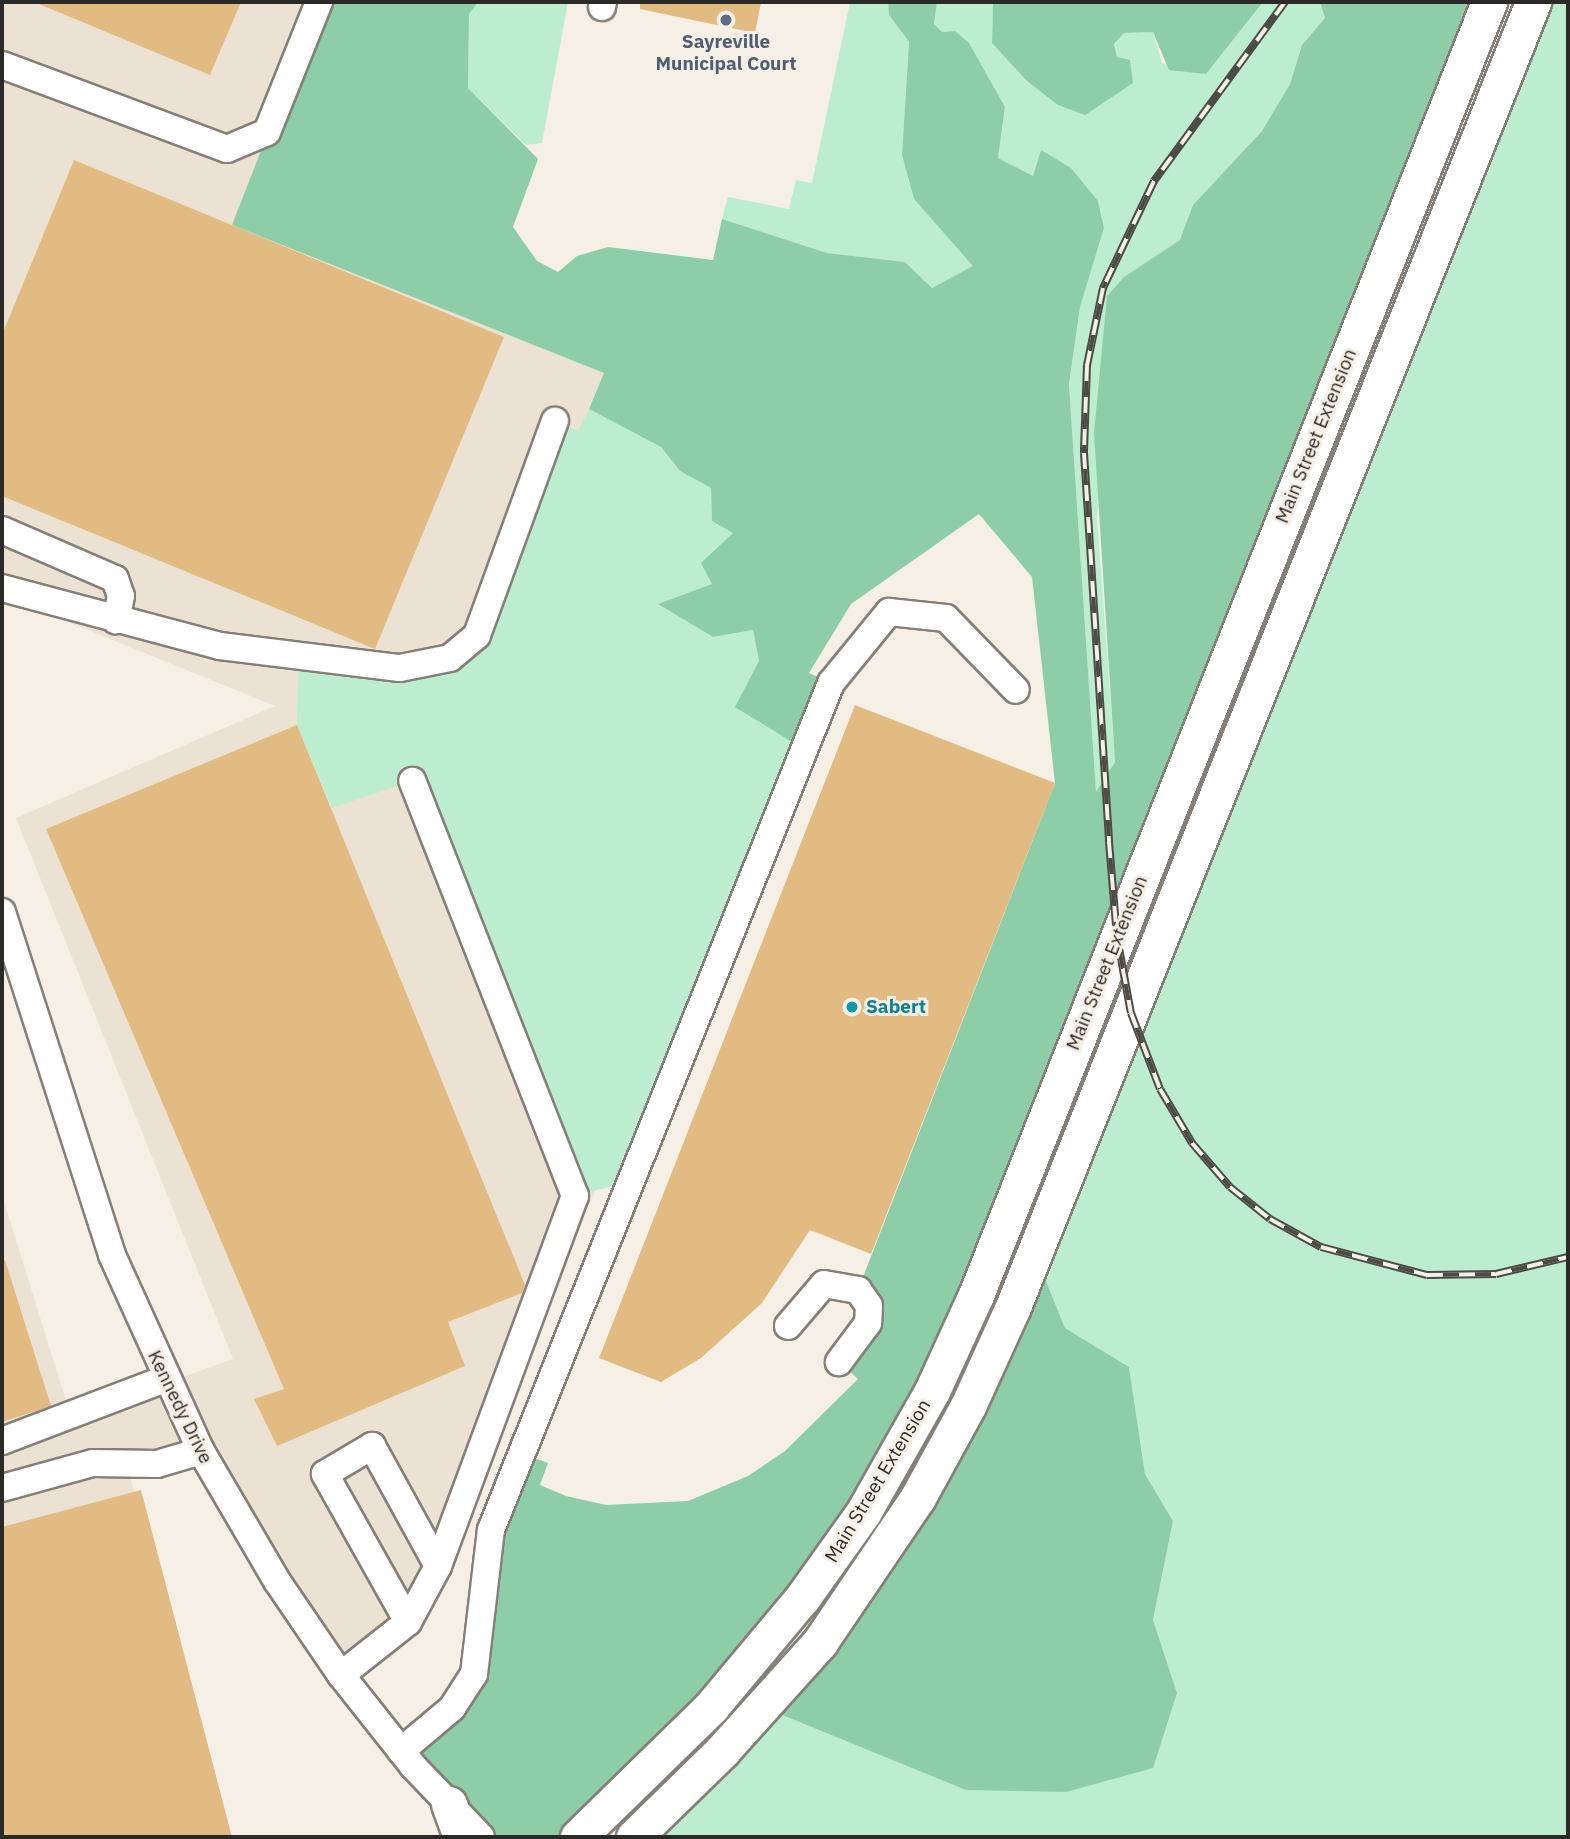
<!DOCTYPE html>
<style>
body{margin:0}
#map{position:relative;width:1570px;height:1839px;overflow:hidden;background:#f5efe6;font-family:"IBM Plex Sans",sans-serif}
div>[style]{position:absolute}
.built>*{inset:0;background:#ece2d3}
.green>*{inset:0;background:#bcedcf}
.forest>*{inset:0;background:#8dcea8}
.building>*{inset:0;background:#e1bb82}
.roads{filter:drop-shadow(2px 0 #857f78) drop-shadow(-2px 0 #857f78) drop-shadow(0 2px #857f78) drop-shadow(0 -2px #857f78)}
.minor>*{height:26px;margin:-13px;padding:0 13px;transform-origin:13px;border-radius:13px;background:#fff}
.major>*{height:35px;margin:-17.5px;padding:0 17.5px;transform-origin:17.5px;border-radius:17.5px;background:#fff}
.rail>*{height:8px;margin-top:-4px;transform-origin:0;background:repeating-linear-gradient(90deg,#f5efe6 0 16px,#4e4b46 0 32px);box-sizing:border-box;border-block:2px solid #4e4b46}
.dots>*{width:19px;height:19px;translate:-50% -50%;box-sizing:border-box;border:4px solid #f5efe6;border-radius:50%}
span{translate:-50% -50%;white-space:nowrap;text-align:center;line-height:1.15;-webkit-text-stroke:6px #f5efe6;paint-order:stroke}
.service-label{font-size:19px;color:#4e5e75;font-weight:700}
.street-label{font-size:19px;color:#2c2a26}
.culture-label{font-size:19px;color:#0d838f;font-weight:700}
.left{translate:0 -50%;text-align:left}
.frame{position:absolute;inset:0;border:4px solid #2c2a26;pointer-events:none}
</style>
<div id="map">
<div class="built">
<div style="clip-path:polygon(2px 2px,331px 2px,605px 373px,579px 431px,596px 1188px,431px 1604px,341px 1675px,201px 1451px,126px 1462px,229px 1837px,2px 1837px,2px 1195px,71px 1417px,233px 1359px,16px 818px,275px 706px,2px 595px)"></div>
</div>
<div class="green">
<div style="clip-path:polygon(478px 2px,568px 2px,542px 143px,526px 145px,468px 88px,469px 13px)"></div>
<div style="clip-path:polygon(850px 2px,888px 2px,889px 15px,909px 42px,902px 155px,914px 199px,974px 266px,932px 288px,905px 262px,827px 253px,722px 219px,728px 197px,789px 209px,796px 180px,812px 183px)"></div>
<div style="clip-path:polygon(937px 2px,993px 2px,992px 43px,1058px 105px,1117px 57px,1114px 44px,1124px 33px,1153px 32px,1162px 63px,1206px 74px,1263px 2px,1320px 2px,1325px 18px,1302px 46px,1290px 84px,1262px 131px,1193px 205px,1181px 240px,1124px 277px,1097px 516px,1115px 762px,1096px 793px,1069px 384px,1080px 307px,1104px 228px,1098px 201px,1041px 150px,1033px 177px,998px 158px,1005px 107px,934px 24px)"></div>
<div style="clip-path:polygon(1533px 2px,1568px 2px,1568px 1837px,634px 1837px,763px 1707px,1177px 1693px,1153px 1620px,1173px 1521px,1145px 1474px,1129px 1367px,1065px 1328px,1035px 1254px)"></div>
<div style="clip-path:polygon(589px 409px,661px 447px,680px 471px,711px 488px,712px 521px,734px 533px,713px 584px,659px 604px,713px 637px,753px 630px,759px 660px,805px 750px,631px 1181px,575px 1196px,412px 781px,332px 808px,297px 725px,299px 657px,400px 668px,477px 635px,555px 421px,578px 431px)"></div>
</div>
<div class="forest">
<div style="clip-path:polygon(319px 2px,478px 2px,469px 14px,468px 88px,538px 159px,513px 227px,537px 261px,558px 272px,577px 256px,608px 247px,713px 260px,722px 219px,827px 253px,905px 262px,932px 288px,973px 266px,914px 199px,902px 155px,909px 42px,889px 15px,888px 2px,937px 2px,934px 24px,942px 32px,955px 31px,969px 43px,1005px 107px,998px 158px,1033px 176px,1041px 150px,1071px 168px,1098px 201px,1104px 228px,1080px 307px,1069px 384px,1096px 792px,1115px 762px,1094px 433px,1107px 296px,1124px 277px,1180px 240px,1193px 205px,1262px 131px,1290px 84px,1302px 45px,1325px 18px,1320px 2px,1489px 2px,1117px 937px,863px 1513px,578px 1837px,481px 1837px,401px 1751px,452px 1708px,483px 1578px,523px 1454px,548px 1463px,540px 1485px,566px 1496px,606px 1505px,688px 1501px,748px 1476px,785px 1451px,858px 1379px,839px 1362px,859px 1340px,858px 1290px,1055px 783px,1032px 577px,979px 514px,851px 604px,809px 673px,831px 683px,805px 750px,735px 707px,759px 661px,753px 630px,713px 637px,658px 604px,712px 584px,701px 563px,733px 533px,712px 521px,711px 488px,680px 471px,661px 447px,589px 409px,604px 373px,232px 225px)"></div>
<div style="clip-path:polygon(993px 2px,1263px 2px,1206px 74px,1169px 70px,1153px 32px,1124px 33px,1114px 44px,1117px 57px,1130px 60px,1133px 83px,1085px 115px,1058px 105px,1027px 81px,992px 43px)"></div>
<div style="clip-path:polygon(1035px 1254px,1065px 1328px,1129px 1367px,1145px 1474px,1173px 1521px,1153px 1620px,1177px 1693px,1153px 1768px,1066px 1792px,966px 1790px,763px 1707px,820px 1642px)"></div>
</div>
<div class="building">
<div style="clip-path:polygon(34px 2px,241px 2px,210px 75px)"></div>
<div style="clip-path:polygon(640px 2px,761px 2px,755px 33px,640px 9px)"></div>
<div style="clip-path:polygon(74px 160px,504px 337px,375px 649px,2px 496px,2px 335px)"></div>
<div style="clip-path:polygon(855px 705px,1055px 783px,871px 1254px,810px 1230px,762px 1303px,701px 1358px,661px 1382px,599px 1358px)"></div>
<div style="clip-path:polygon(297px 725px,525px 1285px,522px 1293px,448px 1322px,465px 1366px,277px 1446px,254px 1399px,284px 1389px,46px 829px)"></div>
<div style="clip-path:polygon(5px 1260px,51px 1406px,2px 1422px,2px 1261px)"></div>
<div style="clip-path:polygon(141px 1490px,232px 1837px,2px 1837px,2px 1527px)"></div>
</div>
<div class="roads">
<div class="minor">
<div style="left:602px;top:7px;width:5px;rotate:-79deg"></div>
<div style="left:2px;top:65px;width:240px;rotate:20.5deg"></div>
<div style="left:227px;top:149px;width:43px;rotate:-23deg"></div>
<div style="left:267px;top:132px;width:140px;rotate:-68.2deg"></div>
<div style="left:2px;top:530px;width:123px;rotate:23.4deg"></div>
<div style="left:115px;top:579px;width:18px;rotate:71deg"></div>
<div style="left:121px;top:596px;width:25px;rotate:102deg"></div>
<div style="left:2px;top:588px;width:226px;rotate:14.9deg"></div>
<div style="left:220px;top:646px;width:181px;rotate:7deg"></div>
<div style="left:400px;top:668px;width:51px;rotate:-11.3deg"></div>
<div style="left:450px;top:658px;width:35px;rotate:-40deg"></div>
<div style="left:477px;top:635px;width:228px;rotate:-70deg"></div>
<div style="left:2px;top:912px;width:360px;rotate:72.2deg"></div>
<div style="left:112px;top:1255px;width:215px;rotate:65.6deg"></div>
<div style="left:201px;top:1451px;width:151px;rotate:59.7deg"></div>
<div style="left:277px;top:1581px;width:114px;rotate:55.8deg"></div>
<div style="left:341px;top:1675px;width:116px;rotate:51.6deg"></div>
<div style="left:413px;top:1766px;width:98px;rotate:46.2deg"></div>
<div style="left:788px;top:1326px;width:55px;rotate:-49.4deg"></div>
<div style="left:824px;top:1284px;width:35px;rotate:10deg"></div>
<div style="left:858px;top:1290px;width:19px;rotate:55deg"></div>
<div style="left:869px;top:1306px;width:17px;rotate:93deg"></div>
<div style="left:868px;top:1323px;width:49px;rotate:126.6deg"></div>
<div style="left:2px;top:1441px;width:174px;rotate:-20.8deg"></div>
<div style="left:2px;top:1488px;width:94px;rotate:-15.4deg"></div>
<div style="left:93px;top:1463px;width:64px;rotate:0.9deg"></div>
<div style="left:157px;top:1464px;width:46px;rotate:-16.5deg"></div>
<div style="left:408px;top:1622px;width:170px;rotate:-119.3deg"></div>
<div style="left:325px;top:1474px;width:55px;rotate:-30.8deg"></div>
<div style="left:372px;top:1446px;width:137px;rotate:61.2deg"></div>
<div style="left:341px;top:1675px;width:85px;rotate:-38.3deg"></div>
<div style="left:408px;top:1622px;width:64px;rotate:-61.8deg"></div>
<div style="left:438px;top:1566px;width:395px;rotate:-69.7deg"></div>
<div style="left:575px;top:1196px;width:446px;rotate:-111.4deg"></div>
<div style="left:401px;top:1751px;width:67px;rotate:-40.1deg"></div>
<div style="left:452px;top:1708px;width:40px;rotate:-57.1deg"></div>
<div style="left:474px;top:1674px;width:145px;rotate:-83.3deg"></div>
<div style="left:491px;top:1530px;width:913px;rotate:-68.13deg"></div>
<div style="left:831px;top:683px;width:92px;rotate:-50.8deg"></div>
<div style="left:889px;top:612px;width:57px;rotate:6deg"></div>
<div style="left:946px;top:618px;width:100px;rotate:45.8deg"></div>
</div>
<div class="major">
<div style="left:449px;top:1804px;width:35px;rotate:70deg"></div>
<div style="left:578px;top:1837px;width:186px;rotate:-44.3deg"></div>
<div style="left:711px;top:1707px;width:143px;rotate:-50.1deg"></div>
<div style="left:803px;top:1597px;width:103px;rotate:-54.5deg"></div>
<div style="left:863px;top:1513px;width:140px;rotate:-60.5deg"></div>
<div style="left:932px;top:1391px;width:106px;rotate:-65.4deg"></div>
<div style="left:976px;top:1295px;width:1391px;rotate:-68.36deg"></div>
<div style="left:634px;top:1837px;width:123px;rotate:-44.3deg"></div>
<div style="left:722px;top:1751px;width:147px;rotate:-48deg"></div>
<div style="left:820px;top:1642px;width:173px;rotate:-55.9deg"></div>
<div style="left:917px;top:1499px;width:106px;rotate:-61.3deg"></div>
<div style="left:968px;top:1406px;width:109px;rotate:-65.6deg"></div>
<div style="left:1013px;top:1307px;width:1405px;rotate:-68.27deg"></div>
</div>
</div>
<div class="rail">
<div style="left:1285px;top:2px;width:222px;rotate:126.2deg"></div>
<div style="left:1154px;top:181px;width:119px;rotate:115.5deg"></div>
<div style="left:1103px;top:288px;width:79px;rotate:101.7deg"></div>
<div style="left:1087px;top:365px;width:88px;rotate:92deg"></div>
<div style="left:1084px;top:453px;width:390px;rotate:86.3deg"></div>
<div style="left:1109px;top:842px;width:95px;rotate:85.2deg"></div>
<div style="left:1117px;top:937px;width:77px;rotate:79.6deg"></div>
<div style="left:1131px;top:1013px;width:81px;rotate:69.1deg"></div>
<div style="left:1160px;top:1089px;width:63px;rotate:59.3deg"></div>
<div style="left:1192px;top:1143px;width:58px;rotate:49.2deg"></div>
<div style="left:1230px;top:1187px;width:51px;rotate:38.7deg"></div>
<div style="left:1270px;top:1219px;width:58px;rotate:28.8deg"></div>
<div style="left:1321px;top:1247px;width:110px;rotate:14.8deg"></div>
<div style="left:1427px;top:1275px;width:69px;rotate:-0.8deg"></div>
<div style="left:1496px;top:1274px;width:74px;rotate:-13.3deg"></div>
</div>
<div class="dots">
<div style="left:726px;top:20px;background:#5c6f8a"></div>
<div style="left:852px;top:1007px;background:#0f9aa8"></div>
</div>
<div class="service-label">
<span style="left:726px;top:53px">Sayreville<br>Municipal Court</span>
</div>
<div class="street-label">
<span style="left:1316px;top:436px;rotate:-68deg">Main Street Extension</span>
<span style="left:1107px;top:963px;rotate:-68deg">Main Street Extension</span>
<span style="left:180px;top:1407px;rotate:64deg">Kennedy Drive</span>
<span style="left:878px;top:1481px;rotate:-59deg">Main Street Extension</span>
</div>
<div class="culture-label">
<span class="left" style="left:866px;top:1007px">Sabert</span>
</div>
<div class="frame"></div>
</div>
